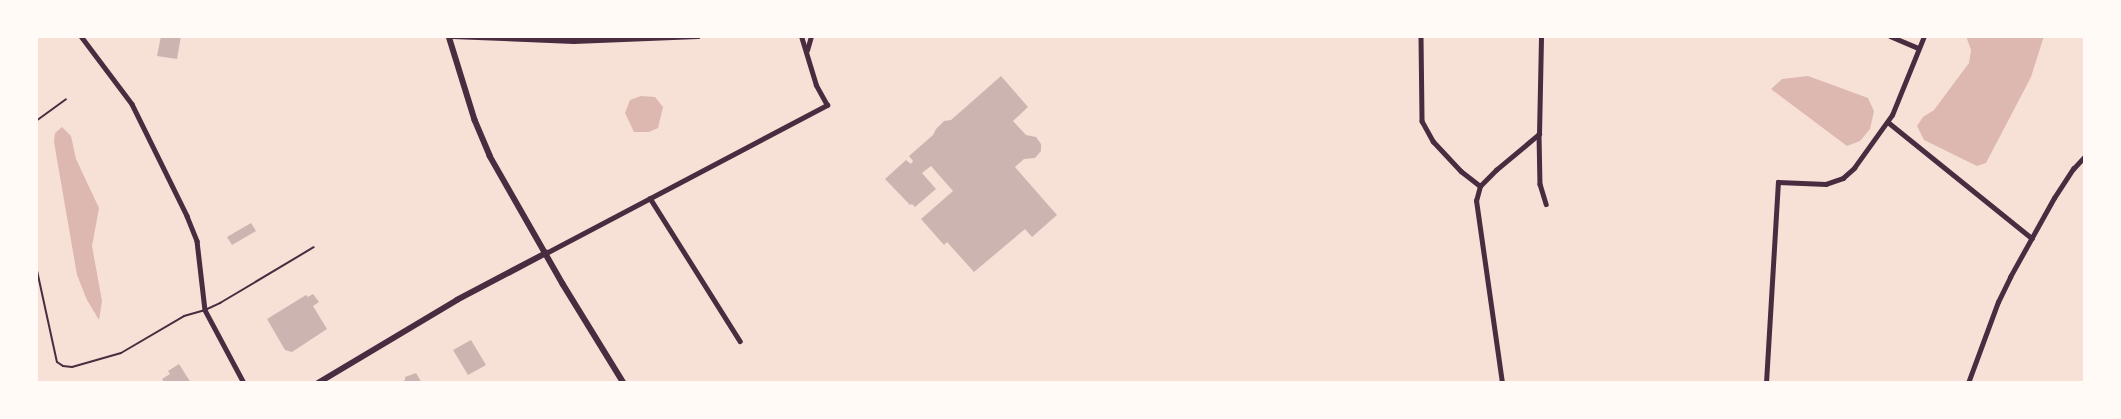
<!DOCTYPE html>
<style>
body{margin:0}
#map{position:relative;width:2121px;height:419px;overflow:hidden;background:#f7e1d7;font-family:Cabin,sans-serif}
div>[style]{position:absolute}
.water>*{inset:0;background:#dcb8b0}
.building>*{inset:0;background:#ccb4b1}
.service>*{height:2px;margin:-1px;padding:0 1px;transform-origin:1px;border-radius:1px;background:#4a2c40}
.minor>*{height:4.5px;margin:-2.25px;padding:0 2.25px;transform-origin:2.25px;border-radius:2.25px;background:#4a2c40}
.tertiary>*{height:5px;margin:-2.5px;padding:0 2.5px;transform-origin:2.5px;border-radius:2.5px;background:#4a2c40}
.secondary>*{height:5.5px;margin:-2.75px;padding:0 2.75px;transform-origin:2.75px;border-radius:2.75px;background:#4a2c40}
.primary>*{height:6px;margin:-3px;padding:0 3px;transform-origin:3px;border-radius:3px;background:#4a2c40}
span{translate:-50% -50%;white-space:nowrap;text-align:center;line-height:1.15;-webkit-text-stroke:4px #fffaf5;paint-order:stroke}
.frame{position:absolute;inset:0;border:38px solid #fffaf5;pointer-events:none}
</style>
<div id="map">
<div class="water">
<div style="clip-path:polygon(1966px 36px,2044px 36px,2031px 77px,1986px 163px,1977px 166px,1924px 140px,1917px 126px,1923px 117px,1934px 110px,1969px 63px,1971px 50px)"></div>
<div style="clip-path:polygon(1808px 76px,1868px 98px,1874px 111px,1870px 129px,1860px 141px,1847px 146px,1771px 89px,1782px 79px)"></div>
<div style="clip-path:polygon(641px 96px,655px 97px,663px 107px,658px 128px,649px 132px,634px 132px,625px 113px,630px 100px)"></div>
<div style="clip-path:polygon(62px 127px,71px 136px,76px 159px,99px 208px,92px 246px,102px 301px,99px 320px,87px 300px,77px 275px,54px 142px,55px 133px)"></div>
</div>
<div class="building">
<div style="clip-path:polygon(161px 36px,181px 36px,177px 59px,157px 56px)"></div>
<div style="clip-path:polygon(1001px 76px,1028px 107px,1013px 121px,1026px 135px,1036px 137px,1041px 144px,1041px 151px,1035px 158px,1024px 159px,1015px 167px,1057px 215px,1032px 237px,1025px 229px,974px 272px,947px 242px,944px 245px,921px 219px,953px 191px,931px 166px,922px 173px,936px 189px,915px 207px,912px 204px,910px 205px,885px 179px,906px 160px,911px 164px,913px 161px,909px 156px,933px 135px,936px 129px,944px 121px,951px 120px)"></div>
<div style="clip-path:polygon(251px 223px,256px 231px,232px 245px,227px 237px)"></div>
<div style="clip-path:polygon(313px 294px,319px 302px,313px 306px,327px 329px,292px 352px,285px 350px,267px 319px,306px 295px,308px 297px)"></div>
<div style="clip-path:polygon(471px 340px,486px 365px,468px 375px,453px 350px)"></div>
<div style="clip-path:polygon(179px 364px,191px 383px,165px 383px,162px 379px,170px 374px,168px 371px)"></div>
<div style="clip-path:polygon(416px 373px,422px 383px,400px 383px,405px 380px,405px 377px)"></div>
</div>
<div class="service">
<div style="left:36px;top:121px;width:37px;rotate:-36deg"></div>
<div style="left:36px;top:266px;width:98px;rotate:77.7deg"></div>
<div style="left:57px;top:362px;width:7px;rotate:34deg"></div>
<div style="left:63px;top:366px;width:9px;rotate:6deg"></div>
<div style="left:72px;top:367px;width:51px;rotate:-15.9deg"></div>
<div style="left:121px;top:353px;width:73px;rotate:-30.4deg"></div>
<div style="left:184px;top:316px;width:22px;rotate:-16deg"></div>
<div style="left:205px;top:310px;width:17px;rotate:-25deg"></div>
<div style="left:220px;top:303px;width:109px;rotate:-30.8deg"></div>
</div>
<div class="minor">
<div style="left:81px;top:36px;width:85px;rotate:53.1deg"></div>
<div style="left:132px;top:104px;width:125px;rotate:63.8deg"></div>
<div style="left:187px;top:216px;width:27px;rotate:68deg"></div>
<div style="left:197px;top:241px;width:69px;rotate:83.4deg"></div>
<div style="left:205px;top:310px;width:83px;rotate:61.9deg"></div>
<div style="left:1421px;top:36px;width:85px;rotate:89.3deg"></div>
<div style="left:1422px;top:121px;width:23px;rotate:61deg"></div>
<div style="left:1433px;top:141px;width:41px;rotate:47deg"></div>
<div style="left:1461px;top:171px;width:24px;rotate:38deg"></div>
<div style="left:1890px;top:36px;width:30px;rotate:23deg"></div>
<div style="left:1888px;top:122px;width:185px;rotate:38.9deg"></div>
<div style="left:1539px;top:134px;width:50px;rotate:88.9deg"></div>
<div style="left:1540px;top:184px;width:21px;rotate:73deg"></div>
<div style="left:650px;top:198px;width:169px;rotate:57.8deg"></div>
<div style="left:1502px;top:383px;width:184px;rotate:-98.1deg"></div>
<div style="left:1476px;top:201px;width:16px;rotate:-75deg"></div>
<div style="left:1480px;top:186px;width:23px;rotate:-45deg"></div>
<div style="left:1496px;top:170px;width:56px;rotate:-39.9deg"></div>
<div style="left:1539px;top:134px;width:98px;rotate:-88.8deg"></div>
<div style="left:1766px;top:383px;width:201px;rotate:-86.6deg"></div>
<div style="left:1778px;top:182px;width:48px;rotate:2.4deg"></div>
<div style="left:1826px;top:184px;width:18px;rotate:-19deg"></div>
<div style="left:1843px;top:178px;width:15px;rotate:-42deg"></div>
<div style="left:1854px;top:168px;width:65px;rotate:-54.4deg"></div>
<div style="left:1892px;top:115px;width:85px;rotate:-67.9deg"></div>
<div style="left:1968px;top:383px;width:86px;rotate:-69.7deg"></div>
<div style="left:1998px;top:302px;width:28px;rotate:-64deg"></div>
<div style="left:2010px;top:277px;width:90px;rotate:-60.9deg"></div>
<div style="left:2054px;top:198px;width:35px;rotate:-57deg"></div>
<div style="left:2073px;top:169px;width:18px;rotate:-47deg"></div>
</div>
<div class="tertiary">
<div style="left:807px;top:50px;width:15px;rotate:-74deg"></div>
<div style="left:546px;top:253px;width:318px;rotate:-27.8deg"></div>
<div style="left:827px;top:105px;width:23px;rotate:-119deg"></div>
<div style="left:816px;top:85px;width:51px;rotate:-107deg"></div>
</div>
<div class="secondary">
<div style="left:449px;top:36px;width:88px;rotate:72.8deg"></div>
<div style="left:475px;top:120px;width:39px;rotate:67deg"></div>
<div style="left:490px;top:156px;width:147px;rotate:60.3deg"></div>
<div style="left:563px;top:284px;width:116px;rotate:58.4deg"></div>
<div style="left:318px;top:383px;width:162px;rotate:-30.8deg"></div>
<div style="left:457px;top:300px;width:101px;rotate:-27.8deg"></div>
</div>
<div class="primary">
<div style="left:452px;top:36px;width:122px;rotate:2.3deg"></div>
<div style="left:574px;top:41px;width:124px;rotate:-2.3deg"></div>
</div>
<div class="frame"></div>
</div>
